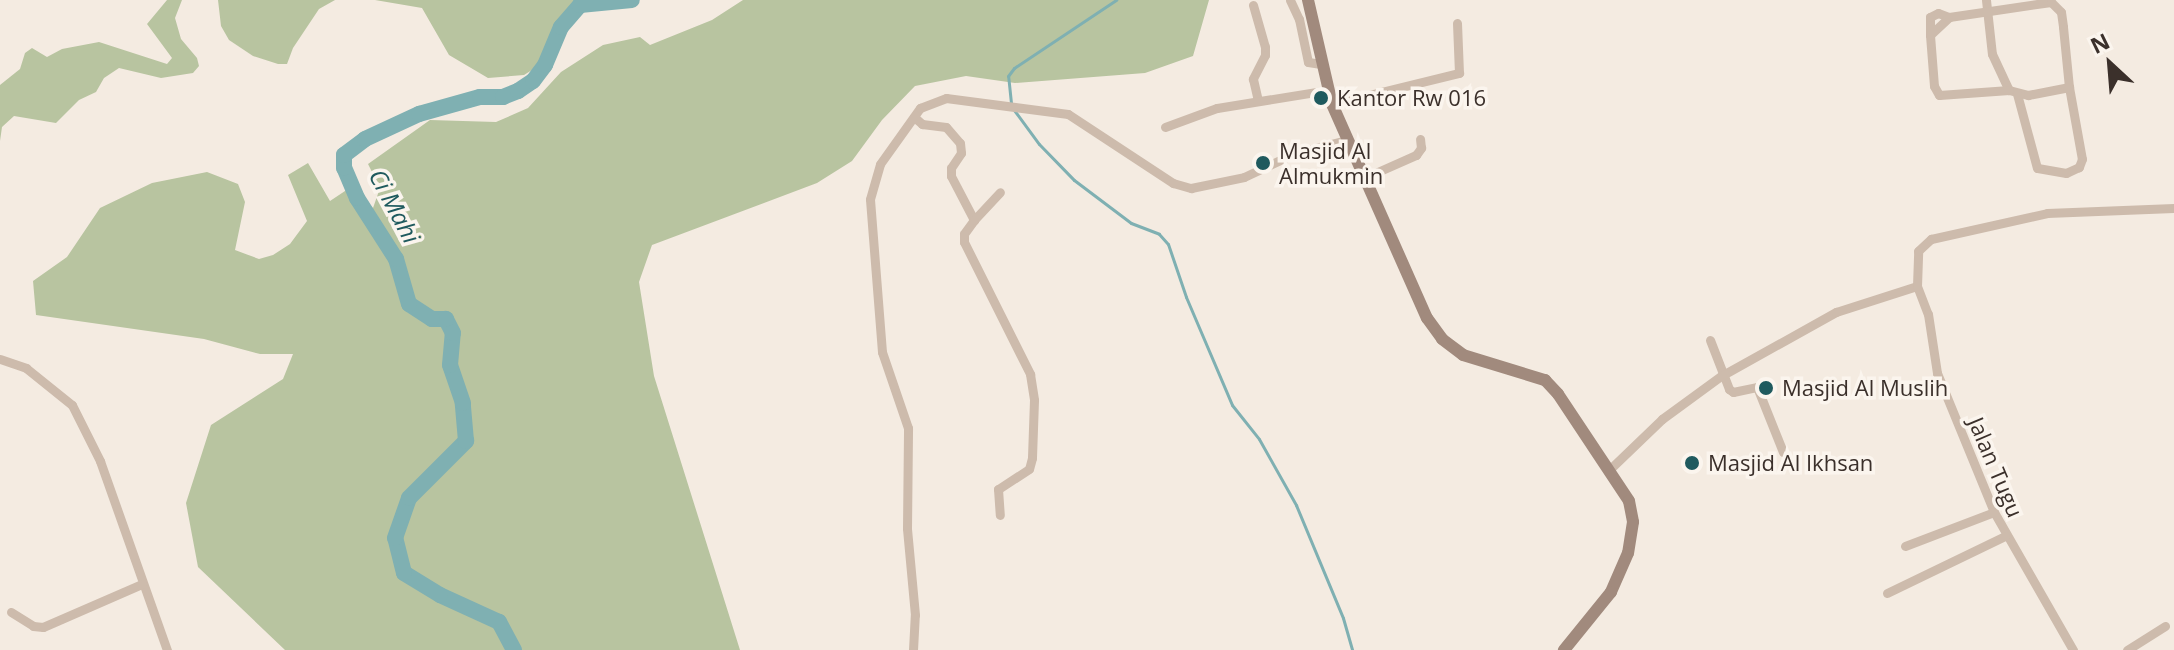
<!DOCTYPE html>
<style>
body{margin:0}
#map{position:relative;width:2174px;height:650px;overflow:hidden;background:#f4ebe1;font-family:"Open Sans",sans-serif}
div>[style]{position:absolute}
.green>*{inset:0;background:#b8c4a0}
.stream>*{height:3px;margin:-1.5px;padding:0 1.5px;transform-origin:1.5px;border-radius:1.5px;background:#7fb0b2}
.river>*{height:16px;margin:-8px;padding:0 8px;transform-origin:8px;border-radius:8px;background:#7fb0b2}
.minor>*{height:9px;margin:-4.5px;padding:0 4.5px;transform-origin:4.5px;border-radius:4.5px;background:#cdbbac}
.secondary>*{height:12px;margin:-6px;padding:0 6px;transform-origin:6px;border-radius:6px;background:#a18a7d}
.dots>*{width:22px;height:22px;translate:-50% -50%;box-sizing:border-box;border:4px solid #fbf5ee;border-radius:50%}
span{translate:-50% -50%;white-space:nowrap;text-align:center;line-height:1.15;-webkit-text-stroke:7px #fbf5ee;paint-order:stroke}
.poi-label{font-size:22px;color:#3b302b}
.left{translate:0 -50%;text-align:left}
.street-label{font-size:22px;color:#3b302b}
.water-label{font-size:24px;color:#1f5a5e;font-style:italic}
.north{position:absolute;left:2070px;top:24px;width:80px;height:80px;-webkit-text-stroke:6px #fbf5ee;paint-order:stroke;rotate:334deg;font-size:22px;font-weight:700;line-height:32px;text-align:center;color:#3b302b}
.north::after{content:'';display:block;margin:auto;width:28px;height:36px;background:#3b302b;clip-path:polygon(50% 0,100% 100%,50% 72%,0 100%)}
</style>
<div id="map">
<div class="green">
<div style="clip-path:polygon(167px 0,182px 0,175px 18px,181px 39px,197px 58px,199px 66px,193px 73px,161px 78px,119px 68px,104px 78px,96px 92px,79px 100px,56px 123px,14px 116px,2px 127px,0 141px,0 85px,20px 69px,25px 53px,32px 48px,47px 57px,62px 49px,99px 42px,167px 64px,172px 58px,147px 24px)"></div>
<div style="clip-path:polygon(218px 0,335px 0,319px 9px,293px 48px,287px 64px,278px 64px,253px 56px,229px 40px,221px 26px)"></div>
<div style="clip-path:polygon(375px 0,601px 0,558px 25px,540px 65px,524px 75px,488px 78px,449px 55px,422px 8px)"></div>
<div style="clip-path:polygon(743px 0,1209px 0,1193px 56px,1145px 73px,1015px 83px,966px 76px,915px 86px,882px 120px,852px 161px,817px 183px,652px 245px,639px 282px,654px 376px,740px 650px,285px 650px,198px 567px,186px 503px,211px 425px,283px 379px,293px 354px,260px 354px,204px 339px,36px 315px,33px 281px,67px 257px,100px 208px,152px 183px,207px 172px,238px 184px,245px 202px,235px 250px,259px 259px,273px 255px,290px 244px,307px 221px,288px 175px,308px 163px,330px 201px,348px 189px,373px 208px,380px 188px,368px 164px,430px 120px,496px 122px,528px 108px,561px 72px,603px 45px,640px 37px,650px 45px,712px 20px)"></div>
</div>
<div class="stream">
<div style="left:1011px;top:103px;width:27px;rotate:-96deg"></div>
<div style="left:1008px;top:76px;width:10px;rotate:-53deg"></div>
<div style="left:1014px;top:68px;width:123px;rotate:-33.7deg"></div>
<div style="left:1014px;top:110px;width:42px;rotate:53.7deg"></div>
<div style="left:1039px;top:144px;width:50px;rotate:45.8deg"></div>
<div style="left:1074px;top:180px;width:71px;rotate:37deg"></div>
<div style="left:1131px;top:223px;width:30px;rotate:21deg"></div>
<div style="left:1159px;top:234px;width:13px;rotate:48deg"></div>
<div style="left:1168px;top:244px;width:56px;rotate:71.2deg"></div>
<div style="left:1186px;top:297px;width:117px;rotate:66.9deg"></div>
<div style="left:1232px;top:405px;width:43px;rotate:51.5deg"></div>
<div style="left:1259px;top:439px;width:76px;rotate:60.7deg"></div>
<div style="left:1296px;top:505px;width:122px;rotate:67.4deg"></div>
<div style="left:1343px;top:618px;width:33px;rotate:74deg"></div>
</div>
<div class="river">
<div style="left:514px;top:650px;width:32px;rotate:-118deg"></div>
<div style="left:499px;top:622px;width:65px;rotate:-155.4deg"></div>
<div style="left:440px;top:595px;width:42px;rotate:-148.6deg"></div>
<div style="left:404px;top:573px;width:36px;rotate:-104deg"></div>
<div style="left:395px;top:538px;width:42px;rotate:-70.7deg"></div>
<div style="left:409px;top:498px;width:81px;rotate:-45deg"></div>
<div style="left:466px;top:441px;width:38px;rotate:-95deg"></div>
<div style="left:463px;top:403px;width:40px;rotate:-108.9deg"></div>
<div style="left:450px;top:365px;width:32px;rotate:-85deg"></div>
<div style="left:453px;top:333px;width:16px;rotate:-117deg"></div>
<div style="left:446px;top:319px;width:14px;rotate:180deg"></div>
<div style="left:432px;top:319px;width:27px;rotate:-147deg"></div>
<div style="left:409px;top:304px;width:47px;rotate:-106.1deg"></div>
<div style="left:396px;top:259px;width:72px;rotate:-122.6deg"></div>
<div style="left:357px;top:198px;width:33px;rotate:-113deg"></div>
<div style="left:344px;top:168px;width:13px;rotate:-90deg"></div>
<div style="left:344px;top:155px;width:26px;rotate:-37deg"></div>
<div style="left:365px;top:139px;width:60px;rotate:-24.8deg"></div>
<div style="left:419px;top:114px;width:63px;rotate:-15.6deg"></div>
<div style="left:480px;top:97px;width:23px"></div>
<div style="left:503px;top:97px;width:16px;rotate:-22deg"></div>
<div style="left:518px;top:91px;width:18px;rotate:-34deg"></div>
<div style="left:533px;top:81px;width:20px;rotate:-53deg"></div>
<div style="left:545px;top:65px;width:41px;rotate:-67.2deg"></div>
<div style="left:561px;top:27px;width:29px;rotate:-49deg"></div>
<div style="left:580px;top:5px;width:52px;rotate:-5.5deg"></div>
</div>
<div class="minor">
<div style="left:1290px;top:0;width:21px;rotate:65deg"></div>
<div style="left:1299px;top:19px;width:44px;rotate:78.2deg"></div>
<div style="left:1308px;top:62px;width:13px;rotate:9deg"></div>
<div style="left:1986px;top:0;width:54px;rotate:83.7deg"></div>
<div style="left:1992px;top:54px;width:40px;rotate:65deg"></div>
<div style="left:2009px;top:90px;width:20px;rotate:15deg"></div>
<div style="left:2028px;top:95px;width:42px;rotate:-11deg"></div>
<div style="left:1253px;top:5px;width:44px;rotate:74.1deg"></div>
<div style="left:1265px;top:47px;width:8px;rotate:90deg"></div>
<div style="left:1265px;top:55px;width:27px;rotate:117deg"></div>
<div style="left:1253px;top:79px;width:22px;rotate:77deg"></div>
<div style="left:1930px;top:35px;width:18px;rotate:-90deg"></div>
<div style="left:1930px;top:17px;width:9px;rotate:-27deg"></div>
<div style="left:1938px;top:13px;width:12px;rotate:20deg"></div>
<div style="left:2009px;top:90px;width:70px;rotate:175.9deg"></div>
<div style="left:1939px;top:95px;width:10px;rotate:-119deg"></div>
<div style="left:1934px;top:86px;width:51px;rotate:-94.5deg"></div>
<div style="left:1930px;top:35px;width:26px;rotate:-43deg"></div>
<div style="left:1949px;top:17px;width:103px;rotate:-8.4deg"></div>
<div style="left:2051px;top:2px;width:14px;rotate:45deg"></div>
<div style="left:2061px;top:12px;width:15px;rotate:82deg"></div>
<div style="left:2063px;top:27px;width:60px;rotate:84.3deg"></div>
<div style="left:2069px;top:87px;width:73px;rotate:79.8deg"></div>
<div style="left:2082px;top:159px;width:9px;rotate:111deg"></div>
<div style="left:2079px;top:167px;width:14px;rotate:155deg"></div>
<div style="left:2066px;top:173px;width:29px;rotate:-170deg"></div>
<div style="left:2037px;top:168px;width:77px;rotate:-105.1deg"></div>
<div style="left:1332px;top:104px;width:131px;rotate:-13.7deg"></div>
<div style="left:1459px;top:73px;width:50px;rotate:-92.3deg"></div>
<div style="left:914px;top:117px;width:11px;rotate:41deg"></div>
<div style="left:922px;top:124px;width:24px;rotate:7deg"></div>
<div style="left:946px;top:127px;width:21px;rotate:49deg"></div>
<div style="left:960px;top:143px;width:10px;rotate:84deg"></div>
<div style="left:961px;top:153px;width:18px;rotate:124deg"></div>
<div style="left:951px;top:168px;width:8px;rotate:90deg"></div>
<div style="left:951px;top:176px;width:50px;rotate:62.4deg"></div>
<div style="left:974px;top:220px;width:17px;rotate:126deg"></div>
<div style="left:964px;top:234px;width:8px;rotate:90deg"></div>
<div style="left:964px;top:242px;width:148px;rotate:63.4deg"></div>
<div style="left:1030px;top:374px;width:26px;rotate:81deg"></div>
<div style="left:1034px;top:400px;width:58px;rotate:92deg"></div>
<div style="left:1032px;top:458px;width:11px;rotate:105deg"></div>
<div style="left:1029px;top:469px;width:37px;rotate:147deg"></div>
<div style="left:998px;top:489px;width:26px;rotate:86deg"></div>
<div style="left:1165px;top:127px;width:55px;rotate:-20.1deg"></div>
<div style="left:1217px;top:108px;width:112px;rotate:-9.2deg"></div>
<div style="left:1364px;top:178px;width:57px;rotate:-23.9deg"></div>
<div style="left:1416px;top:155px;width:9px;rotate:-54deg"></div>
<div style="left:1421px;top:148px;width:9px;rotate:-96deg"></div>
<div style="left:974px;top:220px;width:38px;rotate:-47deg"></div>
<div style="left:1917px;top:286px;width:30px;rotate:69deg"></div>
<div style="left:1928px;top:314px;width:60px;rotate:81.3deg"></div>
<div style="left:1937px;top:373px;width:150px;rotate:67.7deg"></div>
<div style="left:1994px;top:512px;width:159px;rotate:60.2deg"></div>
<div style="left:1710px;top:340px;width:53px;rotate:68.8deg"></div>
<div style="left:1729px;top:389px;width:5px;rotate:37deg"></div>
<div style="left:1733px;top:392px;width:25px;rotate:-12deg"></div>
<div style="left:1757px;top:387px;width:70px;rotate:68.2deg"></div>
<div style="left:0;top:359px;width:28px;rotate:19deg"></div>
<div style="left:26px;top:368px;width:59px;rotate:38.8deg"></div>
<div style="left:72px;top:405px;width:63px;rotate:63.4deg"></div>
<div style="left:100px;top:461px;width:201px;rotate:70.5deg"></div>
<div style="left:1609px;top:470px;width:74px;rotate:-43.9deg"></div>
<div style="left:1662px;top:419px;width:73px;rotate:-36.1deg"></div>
<div style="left:1721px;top:376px;width:132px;rotate:-29.1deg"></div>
<div style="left:1836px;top:312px;width:85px;rotate:-17.8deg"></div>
<div style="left:1917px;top:286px;width:35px;rotate:-88deg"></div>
<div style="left:1918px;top:251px;width:18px;rotate:-43deg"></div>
<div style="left:1931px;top:239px;width:119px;rotate:-12.6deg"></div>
<div style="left:2047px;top:213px;width:127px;rotate:-2.3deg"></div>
<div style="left:1905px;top:546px;width:95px;rotate:-20.9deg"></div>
<div style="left:1887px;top:593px;width:131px;rotate:-25.8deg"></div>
<div style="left:11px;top:612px;width:26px;rotate:32deg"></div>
<div style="left:33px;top:626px;width:10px;rotate:6deg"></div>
<div style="left:43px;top:627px;width:108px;rotate:-23.5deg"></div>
<div style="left:913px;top:650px;width:35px;rotate:-87deg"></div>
<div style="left:915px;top:615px;width:87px;rotate:-95.3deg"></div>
<div style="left:907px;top:528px;width:100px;rotate:-89.4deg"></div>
<div style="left:908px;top:428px;width:80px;rotate:-108.9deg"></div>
<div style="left:882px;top:352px;width:153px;rotate:-94.5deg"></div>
<div style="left:870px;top:199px;width:36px;rotate:-74deg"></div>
<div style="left:880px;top:164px;width:69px;rotate:-54.5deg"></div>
<div style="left:920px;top:108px;width:28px;rotate:-21deg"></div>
<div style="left:946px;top:98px;width:123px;rotate:7.5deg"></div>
<div style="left:1068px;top:114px;width:126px;rotate:33.3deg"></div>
<div style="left:1173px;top:183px;width:19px;rotate:16deg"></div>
<div style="left:1191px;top:188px;width:54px;rotate:-11.7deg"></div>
<div style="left:1244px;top:177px;width:56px;rotate:-25.2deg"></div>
<div style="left:1295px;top:153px;width:54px;rotate:-14deg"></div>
<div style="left:2127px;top:650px;width:45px;rotate:-32.3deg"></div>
</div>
<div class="secondary">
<div style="left:1308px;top:0;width:107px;rotate:77deg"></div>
<div style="left:1332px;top:104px;width:234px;rotate:66.1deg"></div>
<div style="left:1427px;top:318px;width:26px;rotate:54deg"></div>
<div style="left:1442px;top:339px;width:26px;rotate:37deg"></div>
<div style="left:1463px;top:355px;width:86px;rotate:17deg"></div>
<div style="left:1545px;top:380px;width:19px;rotate:47deg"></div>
<div style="left:1558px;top:394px;width:128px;rotate:56.4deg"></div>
<div style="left:1629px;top:501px;width:21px;rotate:79deg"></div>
<div style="left:1633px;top:522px;width:31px;rotate:99deg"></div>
<div style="left:1628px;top:553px;width:43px;rotate:113.6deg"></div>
<div style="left:1611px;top:592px;width:75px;rotate:129deg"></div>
</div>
<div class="dots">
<div style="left:1321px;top:98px;background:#1f5a5e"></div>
<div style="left:1263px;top:163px;background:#1f5a5e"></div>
<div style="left:1766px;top:388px;background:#1f5a5e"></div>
<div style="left:1692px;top:463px;background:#1f5a5e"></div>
</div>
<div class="poi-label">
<span class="left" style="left:1337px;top:98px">Kantor Rw 016</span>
<span class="left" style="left:1279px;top:163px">Masjid Al<br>Almukmin</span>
<span class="left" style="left:1782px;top:388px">Masjid Al Muslih</span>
<span class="left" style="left:1708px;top:463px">Masjid Al Ikhsan</span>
</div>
<div class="street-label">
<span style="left:1996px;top:467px;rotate:67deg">Jalan Tugu</span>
</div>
<div class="water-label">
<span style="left:395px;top:206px;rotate:62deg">Ci Mahi</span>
</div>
<div class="north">N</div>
</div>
